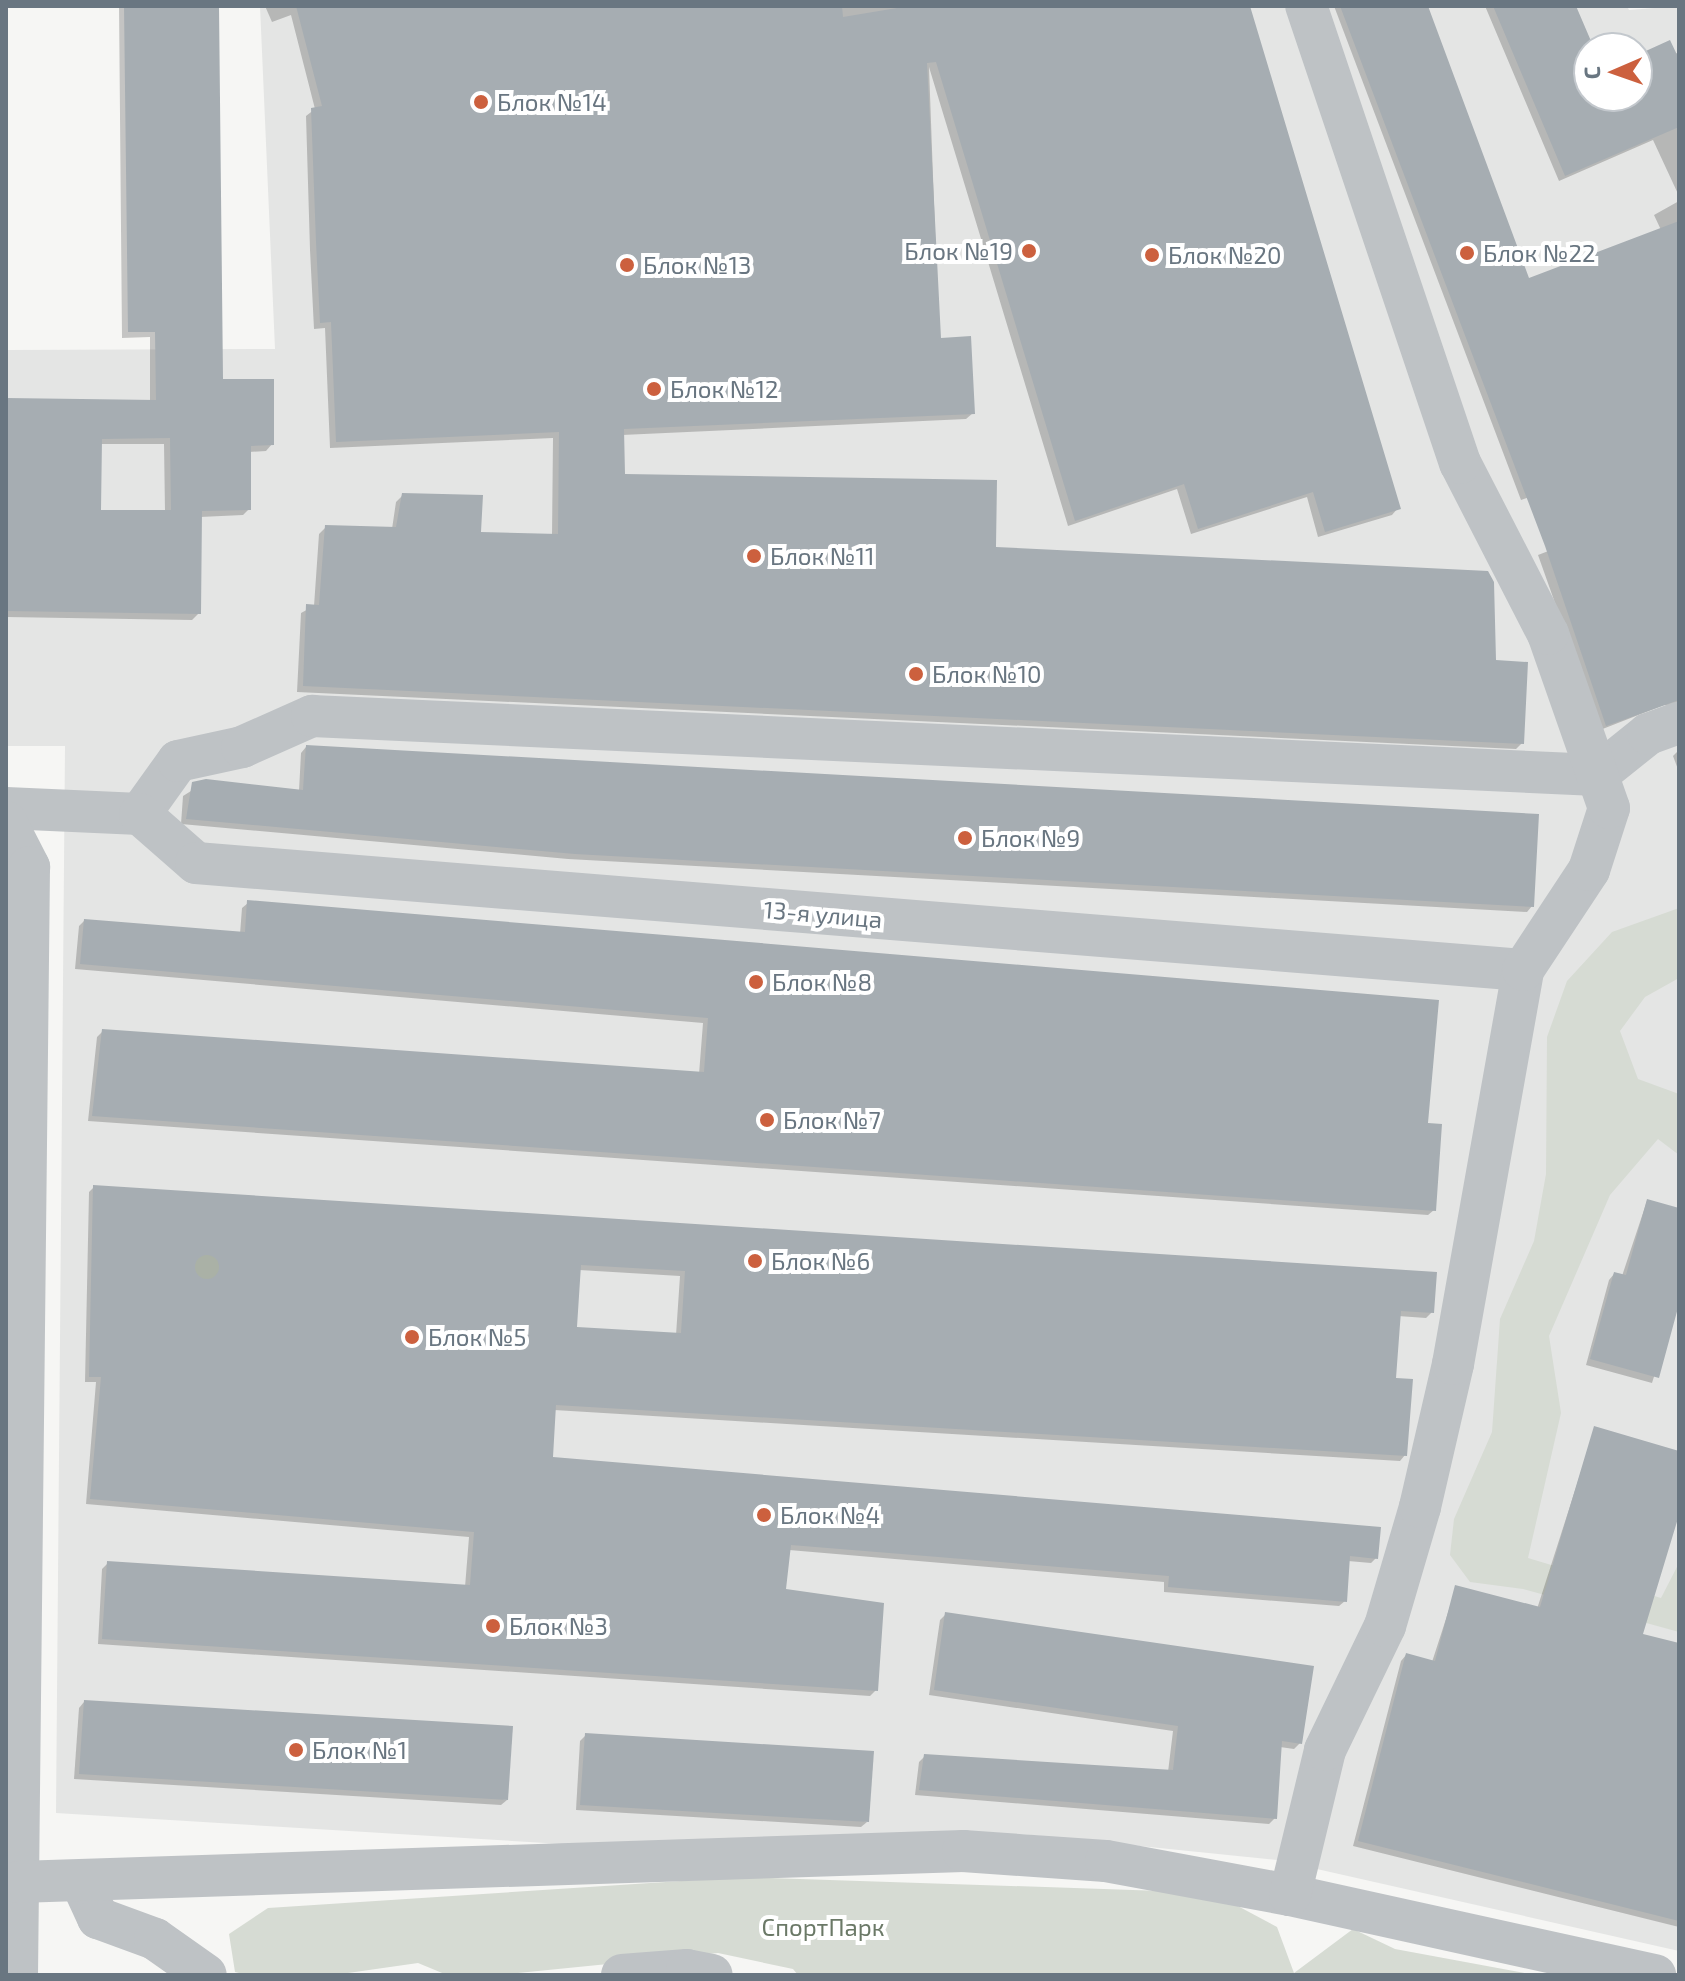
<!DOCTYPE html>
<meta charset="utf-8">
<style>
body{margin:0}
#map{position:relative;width:1685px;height:1981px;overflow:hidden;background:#f6f6f4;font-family:"Exo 2",sans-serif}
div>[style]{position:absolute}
.built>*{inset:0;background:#e4e5e4}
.green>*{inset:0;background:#d6dbd3}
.shadow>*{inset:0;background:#0003}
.building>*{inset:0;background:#a6adb2}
.minor>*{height:42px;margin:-21px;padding:0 21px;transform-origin:21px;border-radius:21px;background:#bec2c5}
.trees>*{width:24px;height:24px;margin:-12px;border-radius:50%;background:#aab1a6}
.dots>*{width:22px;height:22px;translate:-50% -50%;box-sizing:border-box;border:4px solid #fff;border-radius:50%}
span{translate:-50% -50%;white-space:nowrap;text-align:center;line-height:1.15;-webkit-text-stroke:8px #fff;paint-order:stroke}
.poi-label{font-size:24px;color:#697681}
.left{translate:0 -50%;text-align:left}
.right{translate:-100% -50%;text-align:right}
.street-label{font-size:24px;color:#697681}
.park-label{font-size:24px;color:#6b7967}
.frame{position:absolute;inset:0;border:8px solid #697681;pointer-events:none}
.north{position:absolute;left:1573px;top:32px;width:80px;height:80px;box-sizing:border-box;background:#fff;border:2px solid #c3c8cd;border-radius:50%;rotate:268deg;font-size:22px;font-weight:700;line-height:32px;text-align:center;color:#697681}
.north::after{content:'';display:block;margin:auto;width:28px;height:36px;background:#cc603e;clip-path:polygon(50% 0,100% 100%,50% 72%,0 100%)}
</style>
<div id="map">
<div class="built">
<div style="clip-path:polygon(evenodd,260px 6px,1627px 6px,1629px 10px,1679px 6px,1679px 1951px,1277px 1860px,1022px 1834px,562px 1844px,56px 1813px,65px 746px,6px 746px,6px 350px,275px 349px,260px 6px,1589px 48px,1637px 48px,1637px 96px,1589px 96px,1589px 48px)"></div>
</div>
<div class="green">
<div style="clip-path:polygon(1679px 908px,1679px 978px,1645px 997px,1620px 1031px,1638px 1079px,1679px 1094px,1679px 1155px,1658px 1139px,1610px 1195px,1549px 1336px,1561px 1413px,1528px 1558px,1661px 1598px,1679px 1563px,1679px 1632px,1523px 1589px,1470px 1582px,1450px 1555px,1454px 1519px,1492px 1432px,1500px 1319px,1534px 1241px,1546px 1174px,1547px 1037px,1567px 981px,1612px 932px)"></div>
<div style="clip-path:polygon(743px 1877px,1162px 1891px,1234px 1904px,1277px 1927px,1294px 1973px,1353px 1929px,1395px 1949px,1536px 1975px,798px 1975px,793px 1969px,718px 1953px,497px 1975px,447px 1975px,418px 1963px,334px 1975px,247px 1975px,235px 1972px,229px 1934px,268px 1908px)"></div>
</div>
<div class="shadow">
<div style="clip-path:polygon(evenodd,119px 6px,217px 6px,221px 381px,272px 444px,266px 451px,249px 452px,249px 509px,243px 515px,200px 517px,199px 613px,192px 620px,6px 617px,6px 400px,150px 402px,150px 337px,122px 338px,119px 6px,99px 444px,164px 444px,165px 512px,99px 512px,99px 444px)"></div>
<div style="clip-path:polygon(265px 6px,1248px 6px,1398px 508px,1392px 515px,1318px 537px,1307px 497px,1191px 534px,1177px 489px,1068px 526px,929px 67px,939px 340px,973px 413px,966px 419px,622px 435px,623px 476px,993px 549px,1494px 662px,1522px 743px,1516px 749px,297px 692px,301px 613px,314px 606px,319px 534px,326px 527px,392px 529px,396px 502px,403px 495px,479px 533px,552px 536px,553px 438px,330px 448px,325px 328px,314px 329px,310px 250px,306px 116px,315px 109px,291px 15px,272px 22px)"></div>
<div style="clip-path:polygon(1334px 6px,1426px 6px,1528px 280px,1661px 230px,1654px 215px,1679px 201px,1679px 441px,1521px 500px)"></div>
<div style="clip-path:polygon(1485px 6px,1574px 6px,1592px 48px,1589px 96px,1637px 96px,1637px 57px,1679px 53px,1679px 196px,1653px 140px,1559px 181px)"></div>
<div style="clip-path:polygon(1679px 501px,1679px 708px,1664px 705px,1600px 730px,1538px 555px)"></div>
<div style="clip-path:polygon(306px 747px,1532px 906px,1527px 912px,568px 859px,181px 824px,183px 796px,207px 781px,299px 791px,301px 753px)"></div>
<div style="clip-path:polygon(1679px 750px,1679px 772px,1673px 756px)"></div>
<div style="clip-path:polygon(248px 903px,1425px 1125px,1434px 1210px,1428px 1215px,88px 1121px,97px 1037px,103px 1031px,699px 1074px,703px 1023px,75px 969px,79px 926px,84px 921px,240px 934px,242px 908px)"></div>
<div style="clip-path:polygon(evenodd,94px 1187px,1432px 1312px,1426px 1318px,1398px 1316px,1394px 1380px,1405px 1455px,1400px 1461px,554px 1410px,551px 1458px,1376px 1558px,1371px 1563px,1348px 1561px,1345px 1601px,1339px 1606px,1164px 1592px,1164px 1582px,789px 1550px,784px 1591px,876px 1690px,870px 1696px,98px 1644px,102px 1569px,108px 1563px,465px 1587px,469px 1537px,86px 1504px,96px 1382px,85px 1382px,89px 1192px,94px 1187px,579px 1270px,680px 1276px,676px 1335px,575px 1329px,579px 1270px)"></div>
<div style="clip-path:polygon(1647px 1201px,1679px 1210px,1679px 1297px,1652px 1383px,1586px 1365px,1609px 1280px,1614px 1274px,1622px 1276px)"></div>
<div style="clip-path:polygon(1595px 1428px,1679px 1453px,1679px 1508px,1640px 1636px,1679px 1646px,1679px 1927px,1353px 1846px,1401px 1661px,1406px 1655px,1432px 1662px,1456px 1588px,1537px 1609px)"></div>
<div style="clip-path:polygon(946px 1614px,1300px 1743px,1294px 1749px,1280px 1747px,1275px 1818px,1269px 1824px,915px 1795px,919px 1762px,925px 1756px,1168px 1772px,1173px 1731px,929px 1695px,940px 1620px)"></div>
<div style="clip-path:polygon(84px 1702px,507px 1800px,501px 1805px,74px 1779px,79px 1708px)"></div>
<div style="clip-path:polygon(586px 1735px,867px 1822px,861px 1827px,576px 1810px,580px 1741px)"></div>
</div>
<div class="building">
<div style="clip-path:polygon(evenodd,124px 6px,219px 6px,223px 379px,274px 379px,274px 445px,251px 446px,251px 510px,202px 511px,201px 614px,6px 611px,6px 398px,156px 400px,155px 332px,128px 332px,124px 6px,170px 438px,171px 510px,101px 510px,102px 439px,170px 438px)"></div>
<div style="clip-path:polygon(296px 6px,842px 6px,843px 17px,909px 6px,1250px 6px,1401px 509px,1325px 532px,1313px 492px,1198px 529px,1184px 484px,1075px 521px,936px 62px,927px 63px,941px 338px,971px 336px,975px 414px,624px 429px,625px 474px,997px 480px,996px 547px,1488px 571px,1494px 582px,1496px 660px,1528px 662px,1524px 744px,303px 686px,306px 604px,319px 605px,325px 525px,396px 527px,402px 493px,483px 495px,481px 532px,558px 534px,559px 432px,336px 442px,331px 322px,320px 323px,316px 242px,311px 108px,322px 106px)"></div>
<div style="clip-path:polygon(1340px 6px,1428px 6px,1529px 278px,1679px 221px,1679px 700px,1606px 726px,1545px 546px)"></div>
<div style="clip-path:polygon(1493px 6px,1576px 6px,1594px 48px,1589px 48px,1589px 96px,1637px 96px,1637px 55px,1670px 40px,1679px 59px,1679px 127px,1565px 176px)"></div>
<div style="clip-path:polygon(306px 745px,1539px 814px,1534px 907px,575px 854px,186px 819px,192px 782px,206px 779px,303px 790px)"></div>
<div style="clip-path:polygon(247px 900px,1439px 1000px,1428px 1123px,1442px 1124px,1436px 1211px,92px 1116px,102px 1029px,704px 1072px,708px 1018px,80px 964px,84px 919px,245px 932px)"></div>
<div style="clip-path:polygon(evenodd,93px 1185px,1437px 1272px,1434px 1313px,1401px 1311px,1396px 1378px,1413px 1379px,1407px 1456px,556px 1405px,553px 1457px,1381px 1527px,1378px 1559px,1350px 1556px,1347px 1602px,1168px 1587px,1169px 1576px,791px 1545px,786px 1589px,884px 1603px,878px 1691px,102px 1639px,107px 1561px,470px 1585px,474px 1532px,90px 1499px,101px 1377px,89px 1377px,93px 1185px,581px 1265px,685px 1271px,681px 1333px,577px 1327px,581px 1265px)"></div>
<div style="clip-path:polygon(1647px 1199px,1679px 1208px,1679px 1304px,1659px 1378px,1590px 1359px,1614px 1272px,1626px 1275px)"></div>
<div style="clip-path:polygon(1594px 1426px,1679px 1451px,1679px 1515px,1643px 1634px,1679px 1643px,1679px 1921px,1358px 1841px,1406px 1653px,1435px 1661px,1455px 1585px,1540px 1607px)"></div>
<div style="clip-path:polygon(945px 1612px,1314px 1666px,1302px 1744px,1282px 1741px,1277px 1819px,919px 1790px,924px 1754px,1173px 1770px,1178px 1726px,934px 1690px)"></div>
<div style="clip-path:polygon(84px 1700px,513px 1726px,508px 1800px,79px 1774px)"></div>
<div style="clip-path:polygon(585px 1733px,874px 1751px,869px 1822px,580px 1805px)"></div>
</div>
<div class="minor">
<div style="left:6px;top:808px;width:134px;rotate:2.6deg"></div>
<div style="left:140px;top:814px;width:65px;rotate:-54.4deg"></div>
<div style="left:178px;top:761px;width:66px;rotate:-12.3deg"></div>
<div style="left:242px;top:747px;width:77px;rotate:-23.9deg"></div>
<div style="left:312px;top:716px;width:1286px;rotate:2.63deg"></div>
<div style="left:1597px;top:775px;width:65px;rotate:-38.8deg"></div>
<div style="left:1648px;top:734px;width:33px;rotate:-20deg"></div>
<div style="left:140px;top:814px;width:74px;rotate:41.2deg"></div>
<div style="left:196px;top:863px;width:1331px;rotate:4.61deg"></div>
<div style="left:6px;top:822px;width:51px;rotate:62.9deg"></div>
<div style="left:29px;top:867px;width:1108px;rotate:90.62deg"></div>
<div style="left:81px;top:1881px;width:41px;rotate:65.3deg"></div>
<div style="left:98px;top:1918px;width:61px;rotate:20.2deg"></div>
<div style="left:155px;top:1939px;width:62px;rotate:35.2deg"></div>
<div style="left:18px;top:1882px;width:946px;rotate:-1.88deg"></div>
<div style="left:963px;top:1851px;width:143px;rotate:4deg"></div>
<div style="left:1106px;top:1861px;width:187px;rotate:10.5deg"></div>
<div style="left:1290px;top:1895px;width:374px;rotate:12.4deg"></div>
<div style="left:1290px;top:1895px;width:149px;rotate:-76.4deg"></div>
<div style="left:1325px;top:1750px;width:138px;rotate:-64.2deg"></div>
<div style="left:1385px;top:1626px;width:124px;rotate:-73.6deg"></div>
<div style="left:1420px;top:1507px;width:147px;rotate:-77deg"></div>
<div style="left:1453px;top:1364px;width:400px;rotate:-79.9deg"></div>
<div style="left:1523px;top:970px;width:120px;rotate:-56.6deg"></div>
<div style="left:1589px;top:870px;width:65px;rotate:-72.1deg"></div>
<div style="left:1609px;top:808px;width:184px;rotate:-109.3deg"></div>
<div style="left:1548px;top:634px;width:192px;rotate:-117.2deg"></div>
<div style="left:1460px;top:463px;width:482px;rotate:-108.6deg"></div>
<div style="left:622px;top:1975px;width:65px;rotate:-4.4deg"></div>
<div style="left:687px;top:1970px;width:25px;rotate:11deg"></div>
</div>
<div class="trees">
<div style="left:207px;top:1267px"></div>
</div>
<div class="dots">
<div style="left:481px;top:102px;background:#cc603e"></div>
<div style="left:1029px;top:251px;background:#cc603e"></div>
<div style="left:1467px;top:253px;background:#cc603e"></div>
<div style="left:1152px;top:255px;background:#cc603e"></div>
<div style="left:627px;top:265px;background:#cc603e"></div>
<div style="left:654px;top:389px;background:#cc603e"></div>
<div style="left:754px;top:556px;background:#cc603e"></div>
<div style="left:916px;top:674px;background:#cc603e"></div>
<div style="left:965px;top:838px;background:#cc603e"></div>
<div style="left:756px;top:982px;background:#cc603e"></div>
<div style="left:767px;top:1120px;background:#cc603e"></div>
<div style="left:755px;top:1261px;background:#cc603e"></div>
<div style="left:412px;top:1337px;background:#cc603e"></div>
<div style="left:764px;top:1515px;background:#cc603e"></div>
<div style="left:493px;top:1626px;background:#cc603e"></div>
<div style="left:296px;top:1750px;background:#cc603e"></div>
</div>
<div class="poi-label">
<span class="left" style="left:497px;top:102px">Блок №14</span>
<span class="right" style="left:1013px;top:251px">Блок №19</span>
<span class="left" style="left:1483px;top:253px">Блок №22</span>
<span class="left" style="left:1168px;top:255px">Блок №20</span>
<span class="left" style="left:643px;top:265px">Блок №13</span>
<span class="left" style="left:670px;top:389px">Блок №12</span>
<span class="left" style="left:770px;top:556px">Блок №11</span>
<span class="left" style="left:932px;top:674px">Блок №10</span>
<span class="left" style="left:981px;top:838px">Блок №9</span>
<span class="left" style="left:772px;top:982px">Блок №8</span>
<span class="left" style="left:783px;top:1120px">Блок №7</span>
<span class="left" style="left:771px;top:1261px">Блок №6</span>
<span class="left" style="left:428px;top:1337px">Блок №5</span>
<span class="left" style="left:780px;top:1515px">Блок №4</span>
<span class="left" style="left:509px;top:1626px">Блок №3</span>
<span class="left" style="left:312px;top:1750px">Блок №1</span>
</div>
<div class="street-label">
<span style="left:823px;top:914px;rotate:5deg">13-я улица</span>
</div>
<div class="park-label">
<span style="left:823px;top:1927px">СпортПарк</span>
</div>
<div class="frame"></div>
<div class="north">С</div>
</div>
